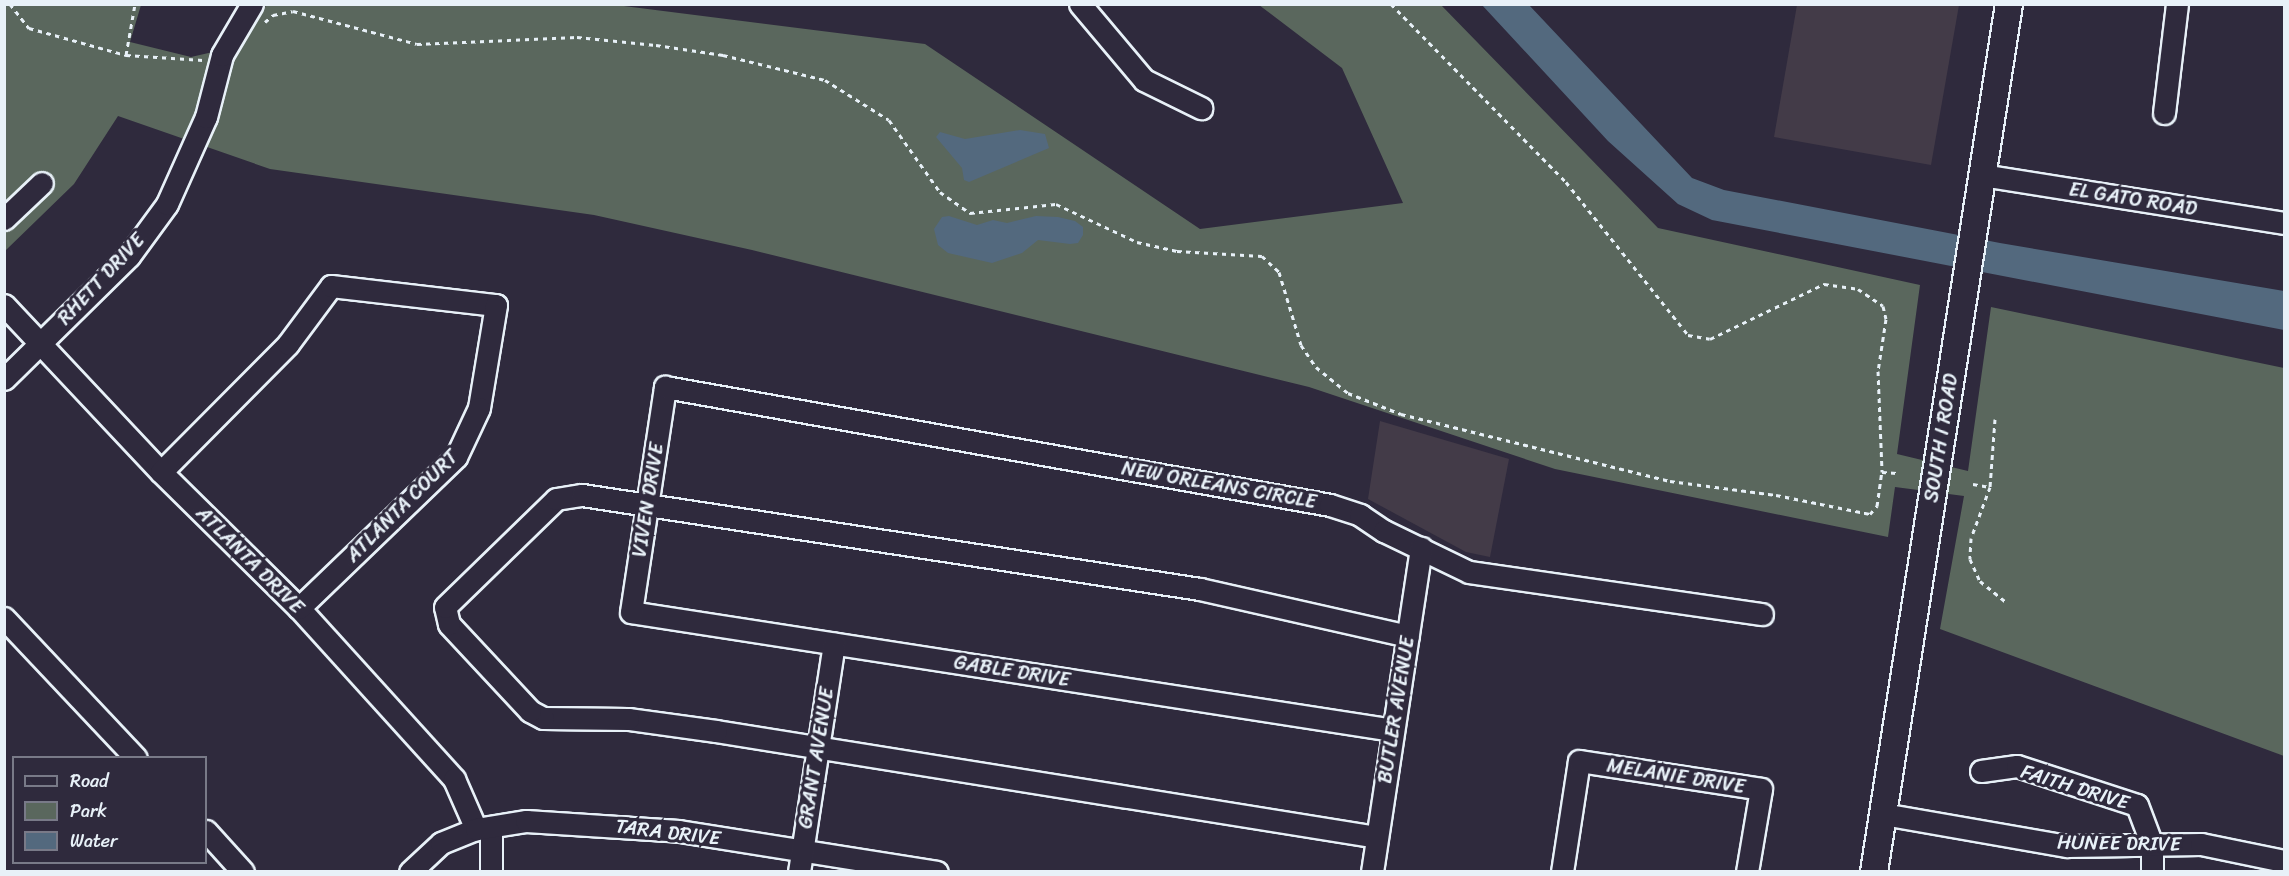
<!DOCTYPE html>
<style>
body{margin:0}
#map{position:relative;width:2289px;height:876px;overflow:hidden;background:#2f2a3d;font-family:Sriracha,sans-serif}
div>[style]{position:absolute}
.built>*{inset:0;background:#433b48}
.green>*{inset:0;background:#5a675d}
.water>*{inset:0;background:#53697e}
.path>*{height:3px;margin-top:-1.5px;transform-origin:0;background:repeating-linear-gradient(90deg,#e8f1f8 0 4.5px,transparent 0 9px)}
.roads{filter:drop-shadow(2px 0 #e8f1f8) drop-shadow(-2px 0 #e8f1f8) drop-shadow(0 2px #e8f1f8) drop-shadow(0 -2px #e8f1f8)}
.minor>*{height:21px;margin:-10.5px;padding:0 10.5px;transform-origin:10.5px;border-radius:10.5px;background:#2f2a3d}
.major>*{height:26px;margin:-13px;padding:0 13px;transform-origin:13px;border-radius:13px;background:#2f2a3d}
span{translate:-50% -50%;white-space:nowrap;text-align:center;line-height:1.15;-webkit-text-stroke:6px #2f2a3d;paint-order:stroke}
.street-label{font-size:20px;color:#e8f1f8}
.frame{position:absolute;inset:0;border:6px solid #e8f1f8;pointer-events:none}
.legend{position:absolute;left:12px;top:756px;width:195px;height:108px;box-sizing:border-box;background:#2f2a3d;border:2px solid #797a88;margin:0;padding:8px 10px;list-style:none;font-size:18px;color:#e8f1f8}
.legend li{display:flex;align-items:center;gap:12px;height:30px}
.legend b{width:30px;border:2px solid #797a88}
</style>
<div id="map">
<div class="built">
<div style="clip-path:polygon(1797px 5px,1959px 5px,1931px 165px,1774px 137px)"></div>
<div style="clip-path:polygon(1380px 421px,1509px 459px,1490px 557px,1466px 552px,1368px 499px)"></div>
</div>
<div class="green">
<div style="clip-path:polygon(267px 4px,608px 4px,925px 44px,1200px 229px,1403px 203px,1342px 68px,1259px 5px,1441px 5px,1658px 228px,1920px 285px,1897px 454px,1968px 471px,1991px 307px,2284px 368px,2284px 756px,1940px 629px,1964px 496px,1895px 487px,1888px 537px,1555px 469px,1309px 387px,752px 250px,594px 215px,270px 169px,118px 116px,74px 184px,5px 251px,5px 5px,141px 5px,130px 42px,191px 57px,239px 46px)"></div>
</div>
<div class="water">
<div style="clip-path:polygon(1482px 5px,1529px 5px,1692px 178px,1724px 190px,2000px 243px,2284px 291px,2284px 330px,1712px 220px,1678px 204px,1608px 141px)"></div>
<div style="clip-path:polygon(1020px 130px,1045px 134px,1049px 148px,969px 182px,964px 180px,962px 168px,936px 137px,940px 132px,965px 139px)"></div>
<div style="clip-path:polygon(949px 216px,977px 225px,993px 220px,1007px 223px,1036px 216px,1058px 217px,1075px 221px,1083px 227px,1083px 235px,1078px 243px,1070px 244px,1038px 240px,1022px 253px,992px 263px,948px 253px,938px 245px,934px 229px,942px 217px)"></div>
</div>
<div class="path">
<div style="left:10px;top:4px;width:31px;rotate:52deg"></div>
<div style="left:29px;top:28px;width:101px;rotate:15.6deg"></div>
<div style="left:126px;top:55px;width:77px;rotate:3.7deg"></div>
<div style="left:1391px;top:4px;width:250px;rotate:45.5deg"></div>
<div style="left:1566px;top:182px;width:196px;rotate:51.4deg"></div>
<div style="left:1688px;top:335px;width:22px;rotate:10deg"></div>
<div style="left:1710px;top:339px;width:127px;rotate:-25.8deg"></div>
<div style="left:1824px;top:284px;width:34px;rotate:8deg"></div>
<div style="left:1858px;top:289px;width:30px;rotate:34deg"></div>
<div style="left:1883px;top:306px;width:13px;rotate:77deg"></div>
<div style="left:1886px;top:319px;width:53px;rotate:98.7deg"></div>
<div style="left:1878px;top:371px;width:101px;rotate:87.7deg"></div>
<div style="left:265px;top:22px;width:11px;rotate:-41deg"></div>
<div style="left:273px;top:15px;width:20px;rotate:-11deg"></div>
<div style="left:293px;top:11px;width:128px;rotate:14.9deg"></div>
<div style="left:417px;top:44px;width:160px;rotate:-2.5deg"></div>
<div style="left:577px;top:37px;width:79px;rotate:5.8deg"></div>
<div style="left:656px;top:45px;width:68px;rotate:8.5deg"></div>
<div style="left:723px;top:55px;width:105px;rotate:13.8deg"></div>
<div style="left:825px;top:80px;width:75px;rotate:32deg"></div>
<div style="left:889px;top:120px;width:88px;rotate:54.7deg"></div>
<div style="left:940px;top:192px;width:37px;rotate:35deg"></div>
<div style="left:970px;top:213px;width:86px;rotate:-6deg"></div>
<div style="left:1056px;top:204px;width:89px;rotate:25.1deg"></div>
<div style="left:1137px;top:242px;width:41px;rotate:12.7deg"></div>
<div style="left:1177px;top:251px;width:85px;rotate:3.4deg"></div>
<div style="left:1262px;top:256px;width:23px;rotate:43deg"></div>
<div style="left:1279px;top:272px;width:76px;rotate:73.2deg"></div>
<div style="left:1301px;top:345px;width:27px;rotate:56deg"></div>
<div style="left:1316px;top:367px;width:41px;rotate:39.1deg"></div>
<div style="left:1348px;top:393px;width:57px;rotate:21.6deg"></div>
<div style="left:1401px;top:414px;width:277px;rotate:14deg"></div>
<div style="left:1670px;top:481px;width:107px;rotate:7.5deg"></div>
<div style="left:1776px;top:495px;width:96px;rotate:11.4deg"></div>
<div style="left:1870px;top:514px;width:11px;rotate:-49deg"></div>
<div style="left:1877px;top:506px;width:34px;rotate:-82deg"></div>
<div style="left:1882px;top:472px;width:15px;rotate:4deg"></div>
<div style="left:126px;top:55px;width:52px;rotate:-80deg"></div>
<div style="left:1995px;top:419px;width:68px;rotate:94.2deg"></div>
<div style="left:1990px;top:487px;width:54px;rotate:110.4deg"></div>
<div style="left:1971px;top:538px;width:21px;rotate:93deg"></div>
<div style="left:1970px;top:559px;width:24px;rotate:66deg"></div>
<div style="left:1980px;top:581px;width:35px;rotate:39deg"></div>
<div style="left:1973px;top:484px;width:17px;rotate:10deg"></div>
</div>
<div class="roads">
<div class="minor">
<div style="left:1080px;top:4px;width:99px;rotate:49.9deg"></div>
<div style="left:1144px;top:80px;width:64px;rotate:26.2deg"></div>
<div style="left:2164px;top:113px;width:110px;rotate:-83.2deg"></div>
<div style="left:1982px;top:175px;width:306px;rotate:9deg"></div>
<div style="left:4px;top:219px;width:52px;rotate:-43.5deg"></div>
<div style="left:4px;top:305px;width:229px;rotate:46.8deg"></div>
<div style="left:161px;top:472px;width:194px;rotate:44.6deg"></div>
<div style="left:299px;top:608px;width:231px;rotate:47.8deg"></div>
<div style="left:454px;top:779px;width:55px;rotate:66.3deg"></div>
<div style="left:4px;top:379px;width:175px;rotate:-44.5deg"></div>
<div style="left:129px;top:256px;width:64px;rotate:-53.8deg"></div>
<div style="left:167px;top:204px;width:95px;rotate:-65.9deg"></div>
<div style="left:206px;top:117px;width:64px;rotate:-75.5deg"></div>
<div style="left:222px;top:55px;width:59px;rotate:-59.5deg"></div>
<div style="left:161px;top:472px;width:180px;rotate:-45.2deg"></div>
<div style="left:288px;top:344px;width:72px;rotate:-53.4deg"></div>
<div style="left:331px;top:286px;width:166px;rotate:6.6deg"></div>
<div style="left:496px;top:305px;width:104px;rotate:99.4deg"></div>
<div style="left:479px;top:408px;width:54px;rotate:115.1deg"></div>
<div style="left:456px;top:457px;width:218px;rotate:136.1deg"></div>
<div style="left:4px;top:618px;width:192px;rotate:46.7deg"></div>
<div style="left:1393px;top:730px;width:771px;rotate:-171.2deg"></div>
<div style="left:631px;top:612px;width:228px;rotate:-81.4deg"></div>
<div style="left:665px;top:387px;width:675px;rotate:10.06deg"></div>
<div style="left:1330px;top:505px;width:32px;rotate:18deg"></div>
<div style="left:1360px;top:515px;width:29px;rotate:34deg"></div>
<div style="left:1384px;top:531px;width:94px;rotate:25.8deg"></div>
<div style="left:1469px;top:572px;width:296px;rotate:8.2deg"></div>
<div style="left:1981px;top:771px;width:36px;rotate:-8deg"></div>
<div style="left:2017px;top:766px;width:126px;rotate:18deg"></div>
<div style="left:2137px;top:805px;width:43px;rotate:69.4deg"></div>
<div style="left:2152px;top:845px;width:27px;rotate:90deg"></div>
<div style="left:1883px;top:814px;width:187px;rotate:9.9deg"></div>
<div style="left:2067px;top:846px;width:134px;rotate:-0.9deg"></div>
<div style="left:2201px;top:844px;width:85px;rotate:11.6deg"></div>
<div style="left:491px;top:827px;width:45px;rotate:90deg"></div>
<div style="left:206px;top:831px;width:55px;rotate:47.9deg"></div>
<div style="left:1377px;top:837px;width:669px;rotate:-170.89deg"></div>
<div style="left:716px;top:731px;width:89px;rotate:-172.2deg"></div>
<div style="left:628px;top:719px;width:85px;rotate:-179.3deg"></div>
<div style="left:543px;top:718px;width:15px;rotate:-152deg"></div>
<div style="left:530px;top:711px;width:119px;rotate:-133deg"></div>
<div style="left:449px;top:624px;width:17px;rotate:-103deg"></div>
<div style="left:445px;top:607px;width:155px;rotate:-44.2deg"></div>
<div style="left:556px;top:499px;width:26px;rotate:-9deg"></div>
<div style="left:582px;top:495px;width:625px;rotate:8.65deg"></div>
<div style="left:1200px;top:589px;width:213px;rotate:12.7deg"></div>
<div style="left:410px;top:872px;width:42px;rotate:-43.1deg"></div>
<div style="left:441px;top:843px;width:38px;rotate:-22deg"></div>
<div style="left:476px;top:829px;width:51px;rotate:-9.1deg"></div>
<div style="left:526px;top:821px;width:153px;rotate:3.7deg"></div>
<div style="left:679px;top:831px;width:261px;rotate:9deg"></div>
<div style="left:799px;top:872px;width:231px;rotate:-81.3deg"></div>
<div style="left:1372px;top:872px;width:328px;rotate:-81.4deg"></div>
<div style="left:1562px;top:872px;width:112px;rotate:-81.3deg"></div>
<div style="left:1579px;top:761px;width:184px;rotate:8.7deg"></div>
<div style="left:1761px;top:789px;width:84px;rotate:99.6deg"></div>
</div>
<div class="major">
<div style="left:1874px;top:872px;width:878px;rotate:-81.16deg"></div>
</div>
</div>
<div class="street-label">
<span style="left:2133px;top:199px;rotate:9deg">EL GATO ROAD</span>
<span style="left:101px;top:279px;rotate:-47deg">RHETT DRIVE</span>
<span style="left:1941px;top:438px;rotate:-81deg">SOUTH I ROAD</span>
<span style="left:1219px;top:485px;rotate:10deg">NEW ORLEANS CIRCLE</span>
<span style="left:648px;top:500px;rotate:-81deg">VIVEN DRIVE</span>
<span style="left:402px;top:506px;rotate:-45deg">ATLANTA COURT</span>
<span style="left:250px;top:560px;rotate:45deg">ATLANTA DRIVE</span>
<span style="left:1012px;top:671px;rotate:9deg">GABLE DRIVE</span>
<span style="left:1396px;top:710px;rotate:-81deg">BUTLER AVENUE</span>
<span style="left:816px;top:758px;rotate:-81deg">GRANT AVENUE</span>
<span style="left:1676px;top:776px;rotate:9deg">MELANIE DRIVE</span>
<span style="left:2075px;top:787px;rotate:17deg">FAITH DRIVE</span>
<span style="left:668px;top:832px;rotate:7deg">TARA DRIVE</span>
<span style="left:2119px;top:843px;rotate:1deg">HUNEE DRIVE</span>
</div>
<div class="frame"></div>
<ul class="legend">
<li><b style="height:8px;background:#2f2a3d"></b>Road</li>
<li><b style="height:16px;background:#5a675d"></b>Park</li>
<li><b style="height:16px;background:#53697e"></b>Water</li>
</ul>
</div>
